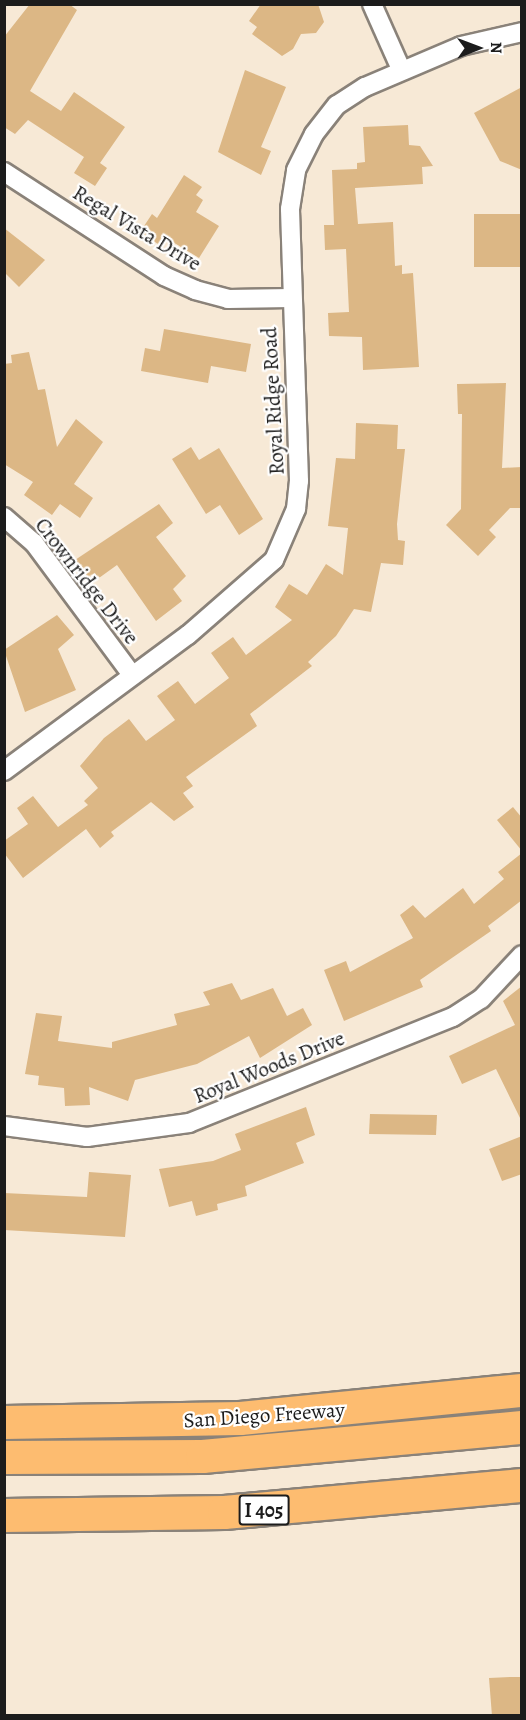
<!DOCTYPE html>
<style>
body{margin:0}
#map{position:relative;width:526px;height:1720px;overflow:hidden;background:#f7e9d6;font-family:Alegreya,serif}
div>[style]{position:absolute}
.building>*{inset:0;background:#dcb785}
.roads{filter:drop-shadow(2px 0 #8a8279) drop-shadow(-2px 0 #8a8279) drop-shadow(0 2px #8a8279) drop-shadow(0 -2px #8a8279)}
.minor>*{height:18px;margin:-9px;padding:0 9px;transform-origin:9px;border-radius:9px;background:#fff}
.motorway>*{height:33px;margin:-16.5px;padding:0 16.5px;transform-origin:16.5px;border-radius:16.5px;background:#fdbc70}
span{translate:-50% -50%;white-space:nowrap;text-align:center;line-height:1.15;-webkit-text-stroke:4.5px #fff;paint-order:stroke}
.shield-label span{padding:2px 4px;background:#fff;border:2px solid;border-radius:4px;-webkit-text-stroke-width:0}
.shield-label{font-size:20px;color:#1c1c1c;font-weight:700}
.street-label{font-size:21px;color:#1c1c1c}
.frame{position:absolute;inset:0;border:6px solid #1c1c1c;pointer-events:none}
.north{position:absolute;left:448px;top:18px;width:60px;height:60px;-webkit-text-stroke:4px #fff;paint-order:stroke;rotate:89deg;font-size:16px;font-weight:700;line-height:24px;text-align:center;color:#1c1c1c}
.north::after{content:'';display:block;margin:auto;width:21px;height:27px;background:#1c1c1c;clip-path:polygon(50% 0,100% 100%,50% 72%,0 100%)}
</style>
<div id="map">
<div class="building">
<div style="clip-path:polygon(30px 4px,69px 4px,77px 10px,30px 91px,61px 111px,74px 92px,125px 127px,100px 163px,107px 168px,95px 186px,74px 173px,84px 157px,28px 120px,15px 134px,4px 127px,4px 37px)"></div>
<div style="clip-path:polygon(261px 4px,318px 4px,324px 22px,316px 33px,301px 34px,293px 49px,282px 56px,252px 34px,257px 27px,249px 21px)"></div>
<div style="clip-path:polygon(245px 70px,286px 87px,261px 147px,271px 151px,261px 175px,218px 152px)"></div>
<div style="clip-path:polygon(522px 87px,522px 170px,500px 161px,474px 113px)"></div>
<div style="clip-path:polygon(408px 125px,409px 145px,420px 146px,433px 166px,422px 167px,423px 184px,355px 188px,358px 224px,393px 222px,395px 266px,402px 265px,402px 274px,413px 273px,419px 367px,363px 370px,362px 337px,329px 336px,328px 313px,349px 312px,346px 249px,325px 250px,324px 225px,334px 225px,332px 170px,357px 169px,357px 163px,365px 162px,363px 127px)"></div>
<div style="clip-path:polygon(184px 175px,202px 187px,196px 195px,203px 200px,196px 212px,219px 226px,199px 258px,163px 236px,158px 244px,140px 232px,152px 214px,157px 218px)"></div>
<div style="clip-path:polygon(474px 214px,522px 214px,522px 267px,474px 267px)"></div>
<div style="clip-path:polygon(4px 228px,45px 260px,19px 287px,4px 272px)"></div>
<div style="clip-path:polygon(164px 329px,251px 344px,246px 372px,211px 366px,208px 383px,141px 371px,145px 348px,160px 351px)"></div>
<div style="clip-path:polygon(29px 352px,38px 390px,45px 389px,57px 447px,76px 419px,103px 442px,74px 484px,93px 498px,80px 518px,60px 504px,52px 515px,24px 495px,33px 482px,4px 464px,4px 364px,12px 363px,11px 355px)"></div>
<div style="clip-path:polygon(506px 383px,502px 468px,522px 467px,522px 508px,510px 508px,489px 530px,496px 537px,478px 556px,446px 525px,461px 509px,462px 414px,458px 414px,457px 384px)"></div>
<div style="clip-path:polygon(356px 423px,398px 425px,397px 449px,405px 449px,397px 524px,398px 540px,405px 541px,403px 565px,381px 563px,371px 612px,354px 609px,336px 636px,308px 662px,312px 666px,250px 714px,257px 726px,186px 777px,193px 786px,183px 793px,194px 807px,174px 821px,151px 802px,111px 832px,114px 836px,100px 848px,86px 829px,23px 878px,4px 853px,4px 841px,28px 824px,17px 808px,33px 796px,58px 827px,88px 805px,84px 801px,98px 788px,80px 766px,104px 738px,129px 719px,146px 741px,175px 720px,157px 696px,178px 681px,195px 704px,229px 678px,211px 653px,233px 637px,246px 655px,292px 620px,275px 607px,289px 584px,307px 595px,326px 564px,343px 575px,348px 528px,328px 526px,336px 458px,355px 459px)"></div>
<div style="clip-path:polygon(191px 447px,199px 460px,219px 448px,263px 519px,239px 535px,220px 505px,206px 514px,172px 459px)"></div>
<div style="clip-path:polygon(159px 504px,173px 523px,156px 537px,186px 576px,173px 589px,182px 601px,156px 621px,117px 565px,92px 583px,75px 560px)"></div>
<div style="clip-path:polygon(57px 615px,74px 635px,58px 649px,76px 690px,25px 712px,4px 650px)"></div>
<div style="clip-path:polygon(513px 807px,522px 818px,522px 851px,497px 820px)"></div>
<div style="clip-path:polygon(522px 853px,522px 900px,488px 926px,491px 931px,420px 980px,423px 987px,344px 1021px,324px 970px,346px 961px,350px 972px,413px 938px,400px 915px,413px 905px,425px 918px,463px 888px,474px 904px,504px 879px,498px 872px)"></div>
<div style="clip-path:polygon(232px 983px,241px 1000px,273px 988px,287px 1016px,303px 1008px,312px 1025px,260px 1058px,249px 1036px,197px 1064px,135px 1080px,128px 1101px,89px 1087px,90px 1105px,65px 1106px,64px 1088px,38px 1085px,39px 1076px,25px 1074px,36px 1013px,62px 1016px,58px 1041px,112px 1048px,112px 1042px,177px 1025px,174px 1014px,210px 1005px,203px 992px)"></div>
<div style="clip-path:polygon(522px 986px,522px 1122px,496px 1069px,462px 1084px,449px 1056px,515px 1025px,503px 1001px)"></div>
<div style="clip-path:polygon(306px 1107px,315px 1135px,296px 1143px,304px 1163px,245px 1186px,247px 1196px,217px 1204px,218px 1210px,196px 1216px,192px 1201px,169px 1207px,159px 1169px,213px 1161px,241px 1150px,235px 1134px)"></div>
<div style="clip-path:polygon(370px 1114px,437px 1115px,436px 1135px,369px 1134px)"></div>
<div style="clip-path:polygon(522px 1136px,522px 1174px,502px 1181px,489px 1149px)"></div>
<div style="clip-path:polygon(89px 1172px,131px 1175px,125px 1237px,4px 1230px,4px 1193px,87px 1197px)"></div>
<div style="clip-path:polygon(510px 1677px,522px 1677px,522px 1716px,492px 1716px,489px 1678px)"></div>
</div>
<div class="roads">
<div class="minor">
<div style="left:372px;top:4px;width:71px;rotate:66deg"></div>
<div style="left:4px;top:172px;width:191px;rotate:33deg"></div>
<div style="left:164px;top:276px;width:34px;rotate:24deg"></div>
<div style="left:195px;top:290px;width:34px;rotate:15deg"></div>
<div style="left:228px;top:299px;width:63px;rotate:-0.9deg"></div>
<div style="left:4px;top:517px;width:40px;rotate:41deg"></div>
<div style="left:34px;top:543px;width:164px;rotate:53.4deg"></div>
<div style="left:4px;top:771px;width:229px;rotate:-36.5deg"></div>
<div style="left:188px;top:635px;width:114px;rotate:-41.1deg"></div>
<div style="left:274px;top:560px;width:56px;rotate:-66.7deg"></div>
<div style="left:296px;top:509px;width:28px;rotate:-84deg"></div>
<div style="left:299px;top:481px;width:272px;rotate:-91.9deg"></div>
<div style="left:290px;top:209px;width:39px;rotate:-81deg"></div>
<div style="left:296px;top:170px;width:40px;rotate:-63.4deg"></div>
<div style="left:314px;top:134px;width:37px;rotate:-52deg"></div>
<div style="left:337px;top:105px;width:33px;rotate:-33deg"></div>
<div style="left:365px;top:87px;width:104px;rotate:-23.1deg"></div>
<div style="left:461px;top:46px;width:63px;rotate:-12.9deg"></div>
<div style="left:4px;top:1126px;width:84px;rotate:7.5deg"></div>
<div style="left:87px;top:1137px;width:103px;rotate:-7.8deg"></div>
<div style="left:189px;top:1123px;width:284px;rotate:-21.9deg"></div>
<div style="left:453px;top:1017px;width:33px;rotate:-33deg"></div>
<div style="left:481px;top:999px;width:60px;rotate:-47deg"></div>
</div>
<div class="motorway">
<div style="left:4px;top:1422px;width:236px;rotate:-1deg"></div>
<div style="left:240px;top:1418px;width:283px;rotate:-5.7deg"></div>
<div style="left:4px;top:1457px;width:198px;rotate:-0.3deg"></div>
<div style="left:202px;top:1456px;width:321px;rotate:-5.2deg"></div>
<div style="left:4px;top:1515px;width:220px;rotate:-0.8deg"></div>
<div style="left:224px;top:1512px;width:299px;rotate:-5.2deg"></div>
</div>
</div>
<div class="shield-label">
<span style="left:264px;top:1510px">I 405</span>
</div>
<div class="street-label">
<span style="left:137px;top:228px;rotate:31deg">Regal Vista Drive</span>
<span style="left:273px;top:401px;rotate:-93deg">Royal Ridge Road</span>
<span style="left:87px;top:581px;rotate:52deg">Crownridge Drive</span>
<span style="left:269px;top:1067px;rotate:-22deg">Royal Woods Drive</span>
<span style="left:264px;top:1415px;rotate:-4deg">San Diego Freeway</span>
</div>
<div class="frame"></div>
<div class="north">N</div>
</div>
